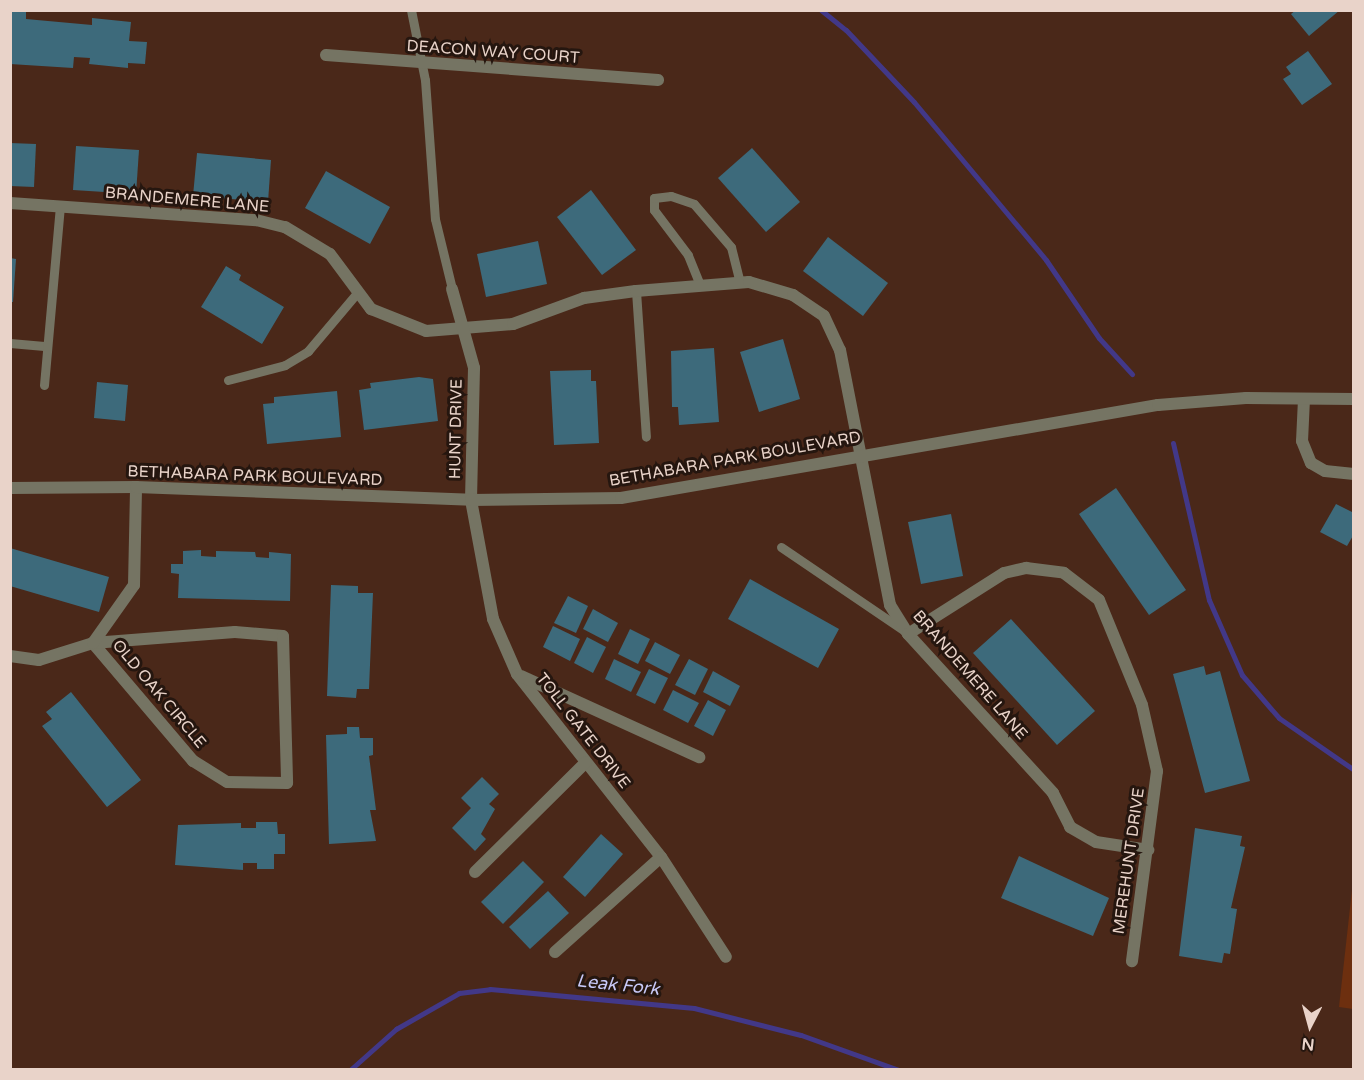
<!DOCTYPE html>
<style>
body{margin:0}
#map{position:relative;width:1364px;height:1080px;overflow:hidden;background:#4a2819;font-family:"Varela Round",sans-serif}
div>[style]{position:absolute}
.green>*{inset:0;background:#6d2f0f}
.stream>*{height:5px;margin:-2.5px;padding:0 2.5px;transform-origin:2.5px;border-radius:2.5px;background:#423888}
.building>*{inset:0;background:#3d6a7b}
.service>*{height:9px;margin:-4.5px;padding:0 4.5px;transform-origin:4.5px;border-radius:4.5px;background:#757463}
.minor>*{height:12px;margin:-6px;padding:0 6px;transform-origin:6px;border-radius:6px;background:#757463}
.tertiary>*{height:12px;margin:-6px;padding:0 6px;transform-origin:6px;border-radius:6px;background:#757463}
span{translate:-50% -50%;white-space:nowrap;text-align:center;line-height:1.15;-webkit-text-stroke:6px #25160f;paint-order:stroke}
.street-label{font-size:16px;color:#e9d3c9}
.water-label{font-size:18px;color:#c7c8f6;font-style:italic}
.frame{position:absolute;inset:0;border:12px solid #e9d3c9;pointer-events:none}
.north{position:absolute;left:1280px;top:996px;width:60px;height:60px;-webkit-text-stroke:4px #25160f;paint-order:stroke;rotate:186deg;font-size:16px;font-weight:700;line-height:24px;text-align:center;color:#e9d3c9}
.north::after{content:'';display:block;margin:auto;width:21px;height:27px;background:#e9d3c9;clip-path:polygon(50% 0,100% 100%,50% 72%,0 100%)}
</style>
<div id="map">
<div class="green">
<div style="clip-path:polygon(1353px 881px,1353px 1009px,1339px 1007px)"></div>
</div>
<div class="stream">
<div style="left:821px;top:10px;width:32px;rotate:39deg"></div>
<div style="left:846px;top:30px;width:99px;rotate:46.6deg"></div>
<div style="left:914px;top:102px;width:206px;rotate:50.1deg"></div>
<div style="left:1046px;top:260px;width:94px;rotate:55.8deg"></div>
<div style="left:1099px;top:338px;width:49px;rotate:47.5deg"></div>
<div style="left:1173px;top:443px;width:161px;rotate:77.1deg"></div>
<div style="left:1209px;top:600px;width:82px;rotate:66.3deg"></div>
<div style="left:1242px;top:675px;width:57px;rotate:49.3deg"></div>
<div style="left:1279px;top:718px;width:91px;rotate:34.7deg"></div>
<div style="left:350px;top:1070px;width:62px;rotate:-41.7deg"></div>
<div style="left:396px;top:1029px;width:73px;rotate:-29.7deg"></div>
<div style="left:459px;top:993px;width:31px;rotate:-7deg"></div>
<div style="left:490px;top:989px;width:205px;rotate:5.3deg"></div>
<div style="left:694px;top:1008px;width:110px;rotate:14.2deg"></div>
<div style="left:801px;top:1035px;width:104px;rotate:19.7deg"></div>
</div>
<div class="building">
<div style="clip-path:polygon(10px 10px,26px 10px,26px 19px,92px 25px,92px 18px,131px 22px,129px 41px,147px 42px,145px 64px,128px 63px,128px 68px,89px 64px,90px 58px,74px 57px,73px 68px,10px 64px)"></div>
<div style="clip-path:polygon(1296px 10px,1340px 10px,1309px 36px,1291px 14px)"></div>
<div style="clip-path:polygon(1308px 51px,1332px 84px,1302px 105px,1283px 79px,1291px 74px,1286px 67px)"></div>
<div style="clip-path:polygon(10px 143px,36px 144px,34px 187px,10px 186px)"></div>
<div style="clip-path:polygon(76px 146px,139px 150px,136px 194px,73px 190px)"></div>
<div style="clip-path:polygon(752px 148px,800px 202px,766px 232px,718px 178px)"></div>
<div style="clip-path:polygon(197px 153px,271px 160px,268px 202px,193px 196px)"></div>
<div style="clip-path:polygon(326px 171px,390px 207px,370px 244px,305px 208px)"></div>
<div style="clip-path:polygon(591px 190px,636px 250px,602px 275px,557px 217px)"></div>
<div style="clip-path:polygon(828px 237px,888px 283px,863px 316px,803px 271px)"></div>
<div style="clip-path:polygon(538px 241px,547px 284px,486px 297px,477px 254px)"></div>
<div style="clip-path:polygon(10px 258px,16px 259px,13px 302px,10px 302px)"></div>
<div style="clip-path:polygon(226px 266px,241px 275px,239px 280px,284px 307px,262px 344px,201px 307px)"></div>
<div style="clip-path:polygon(783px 339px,800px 399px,759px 412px,740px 352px)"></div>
<div style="clip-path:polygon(714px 348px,719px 422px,679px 425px,678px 407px,672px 407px,671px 351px)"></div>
<div style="clip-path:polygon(591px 370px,591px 381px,596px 381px,599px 443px,554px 445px,550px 371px)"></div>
<div style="clip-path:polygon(419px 377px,433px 379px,438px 421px,364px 430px,359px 390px,371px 388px,370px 383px)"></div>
<div style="clip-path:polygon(97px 382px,128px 385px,125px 421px,94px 418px)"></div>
<div style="clip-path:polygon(337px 391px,341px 437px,267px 444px,263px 404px,274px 403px,274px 397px)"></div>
<div style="clip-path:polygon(1116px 488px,1186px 590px,1149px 615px,1079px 514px)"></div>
<div style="clip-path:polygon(1336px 504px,1354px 513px,1354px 534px,1347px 546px,1320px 532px)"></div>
<div style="clip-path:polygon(951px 514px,963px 576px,921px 584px,908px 522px)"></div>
<div style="clip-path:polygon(10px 548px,109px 577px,99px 612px,10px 586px)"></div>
<div style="clip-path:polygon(201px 550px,201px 556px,216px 557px,216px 551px,255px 552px,256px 557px,269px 558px,269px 552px,291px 554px,290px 601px,178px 598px,179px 574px,171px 573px,171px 564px,183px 564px,183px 551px)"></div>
<div style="clip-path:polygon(750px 579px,839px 629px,818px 668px,728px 619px)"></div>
<div style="clip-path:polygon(331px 585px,358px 586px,358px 593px,373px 593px,369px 689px,357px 689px,356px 698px,327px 696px)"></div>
<div style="clip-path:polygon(568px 596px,588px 606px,576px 633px,554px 623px)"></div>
<div style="clip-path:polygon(593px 609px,618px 623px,608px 642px,583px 629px)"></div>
<div style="clip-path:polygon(1011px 619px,1095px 711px,1057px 745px,973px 653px)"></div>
<div style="clip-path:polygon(553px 626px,580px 639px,570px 661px,543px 647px)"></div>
<div style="clip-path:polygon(630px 629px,650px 639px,638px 664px,618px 654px)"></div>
<div style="clip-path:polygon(587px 637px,606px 647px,593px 673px,574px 663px)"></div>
<div style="clip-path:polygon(655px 642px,680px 655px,670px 674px,645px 661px)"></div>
<div style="clip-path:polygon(614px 659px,641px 672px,631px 692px,605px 679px)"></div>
<div style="clip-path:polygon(689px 659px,708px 669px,695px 695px,675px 685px)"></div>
<div style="clip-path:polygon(1204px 666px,1206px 675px,1220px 671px,1250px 781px,1205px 793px,1173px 674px)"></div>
<div style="clip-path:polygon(649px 669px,668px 678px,655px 704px,636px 695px)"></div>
<div style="clip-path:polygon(713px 671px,740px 686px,730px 706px,703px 692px)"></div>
<div style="clip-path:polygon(673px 690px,699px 703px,688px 723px,663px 710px)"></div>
<div style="clip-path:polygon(71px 692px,141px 780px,107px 807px,42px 726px,52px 719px,46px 712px)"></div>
<div style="clip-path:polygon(708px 700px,726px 710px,713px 736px,694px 726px)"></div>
<div style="clip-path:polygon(347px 727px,359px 727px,360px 738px,373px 738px,373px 755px,369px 756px,376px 810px,370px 810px,376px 841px,329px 844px,326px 735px,347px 734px)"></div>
<div style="clip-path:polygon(482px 777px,499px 794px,489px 804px,495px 809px,481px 834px,486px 839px,475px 851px,452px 828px,471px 808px,461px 798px)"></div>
<div style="clip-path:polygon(256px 822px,277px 822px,278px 834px,285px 834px,285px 854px,274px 854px,274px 869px,257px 869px,257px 863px,243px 863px,243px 870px,175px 865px,178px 825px,241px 823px,241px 828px,256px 828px)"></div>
<div style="clip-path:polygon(1195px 828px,1242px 836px,1240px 846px,1245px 847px,1231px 908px,1237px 909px,1230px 954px,1224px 953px,1222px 963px,1179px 956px)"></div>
<div style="clip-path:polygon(601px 834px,623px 854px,585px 897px,563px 877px)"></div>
<div style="clip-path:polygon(1019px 856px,1109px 898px,1093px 936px,1001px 898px)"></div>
<div style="clip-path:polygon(523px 861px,544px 882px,503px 924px,481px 902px)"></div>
<div style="clip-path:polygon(548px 891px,569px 913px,530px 949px,509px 927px)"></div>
</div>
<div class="service">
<div style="left:411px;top:10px;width:71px;rotate:78.7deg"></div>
<div style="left:425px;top:80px;width:139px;rotate:85.9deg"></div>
<div style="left:435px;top:219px;width:72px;rotate:76.3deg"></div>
<div style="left:700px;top:285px;width:32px;rotate:-112deg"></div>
<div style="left:688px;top:255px;width:56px;rotate:-127.1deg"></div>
<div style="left:654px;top:210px;width:12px;rotate:-90deg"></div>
<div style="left:654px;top:198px;width:17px;rotate:-7deg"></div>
<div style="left:671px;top:196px;width:24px;rotate:19deg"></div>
<div style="left:694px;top:204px;width:57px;rotate:49.3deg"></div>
<div style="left:731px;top:247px;width:36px;rotate:76deg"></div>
<div style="left:636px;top:291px;width:146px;rotate:86.1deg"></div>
<div style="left:10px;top:343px;width:37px;rotate:5deg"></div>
<div style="left:228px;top:380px;width:59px;rotate:-14.7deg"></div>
<div style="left:285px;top:365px;width:27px;rotate:-31deg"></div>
<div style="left:308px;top:351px;width:76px;rotate:-49.8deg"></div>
<div style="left:44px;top:385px;width:180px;rotate:-84.9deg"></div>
<div style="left:781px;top:547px;width:151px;rotate:34.2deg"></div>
</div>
<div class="minor">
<div style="left:326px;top:55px;width:333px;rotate:4.3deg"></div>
<div style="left:10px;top:203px;width:247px;rotate:4deg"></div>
<div style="left:256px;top:220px;width:30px;rotate:14deg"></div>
<div style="left:285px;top:227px;width:52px;rotate:31deg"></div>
<div style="left:330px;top:254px;width:69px;rotate:53.3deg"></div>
<div style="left:371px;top:309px;width:59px;rotate:21.8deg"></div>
<div style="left:426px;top:331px;width:87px;rotate:-4.6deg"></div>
<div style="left:513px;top:324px;width:76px;rotate:-20.1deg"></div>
<div style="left:584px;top:298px;width:52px;rotate:-7.7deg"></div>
<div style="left:636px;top:291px;width:113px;rotate:-4.6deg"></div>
<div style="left:749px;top:282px;width:46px;rotate:16.5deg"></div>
<div style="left:793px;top:295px;width:37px;rotate:34deg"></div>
<div style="left:824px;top:316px;width:38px;rotate:65deg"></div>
<div style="left:840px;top:350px;width:260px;rotate:78.9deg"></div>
<div style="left:890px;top:605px;width:34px;rotate:58deg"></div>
<div style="left:908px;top:634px;width:215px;rotate:47.6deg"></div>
<div style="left:1053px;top:793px;width:38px;rotate:63deg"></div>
<div style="left:1070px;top:827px;width:30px;rotate:30deg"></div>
<div style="left:1096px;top:842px;width:53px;rotate:8.7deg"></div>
<div style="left:452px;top:289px;width:82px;rotate:74.4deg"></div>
<div style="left:474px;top:368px;width:132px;rotate:91.3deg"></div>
<div style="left:471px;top:500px;width:121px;rotate:79.5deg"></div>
<div style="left:493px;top:619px;width:60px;rotate:66.4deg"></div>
<div style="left:517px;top:674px;width:233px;rotate:51.8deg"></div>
<div style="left:661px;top:857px;width:119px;rotate:57deg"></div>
<div style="left:1304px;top:399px;width:42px;rotate:92.7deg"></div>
<div style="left:1302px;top:441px;width:24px;rotate:68deg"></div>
<div style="left:1311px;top:463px;width:16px;rotate:30deg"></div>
<div style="left:1325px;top:471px;width:29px;rotate:6deg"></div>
<div style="left:235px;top:632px;width:48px;rotate:4.8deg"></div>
<div style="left:283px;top:636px;width:147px;rotate:88.4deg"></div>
<div style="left:287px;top:783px;width:60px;rotate:-179deg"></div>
<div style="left:227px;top:782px;width:40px;rotate:-148deg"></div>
<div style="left:193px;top:761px;width:155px;rotate:-130.3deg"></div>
<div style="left:93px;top:643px;width:142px;rotate:-4.4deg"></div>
<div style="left:908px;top:634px;width:114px;rotate:-32.4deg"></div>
<div style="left:1004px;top:573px;width:23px;rotate:-13deg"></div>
<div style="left:1026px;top:568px;width:38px;rotate:7deg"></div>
<div style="left:1064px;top:573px;width:44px;rotate:37.6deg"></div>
<div style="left:1099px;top:600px;width:113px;rotate:67.7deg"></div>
<div style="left:1142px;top:705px;width:68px;rotate:77.2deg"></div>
<div style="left:1157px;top:771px;width:192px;rotate:97.5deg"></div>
<div style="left:10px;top:656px;width:29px;rotate:8deg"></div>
<div style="left:39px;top:660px;width:57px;rotate:-17.5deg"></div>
<div style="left:93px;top:643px;width:71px;rotate:-54.7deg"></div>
<div style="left:134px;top:585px;width:98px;rotate:-88.8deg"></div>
<div style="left:521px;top:676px;width:196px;rotate:24.5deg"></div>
<div style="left:475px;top:872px;width:156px;rotate:-44.7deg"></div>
<div style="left:555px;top:952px;width:142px;rotate:-41.9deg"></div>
</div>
<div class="tertiary">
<div style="left:10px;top:488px;width:126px;rotate:-0.5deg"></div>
<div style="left:136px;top:487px;width:335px;rotate:2.2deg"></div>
<div style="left:471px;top:500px;width:150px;rotate:-0.8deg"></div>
<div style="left:621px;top:498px;width:545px;rotate:-9.83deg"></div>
<div style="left:1158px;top:405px;width:88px;rotate:-4.5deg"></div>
<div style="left:1246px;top:398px;width:108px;rotate:0.5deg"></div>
</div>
<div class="street-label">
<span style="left:493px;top:52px;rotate:4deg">DEACON WAY COURT</span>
<span style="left:187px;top:200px;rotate:5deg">BRANDEMERE LANE</span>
<span style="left:456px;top:429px;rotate:-89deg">HUNT DRIVE</span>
<span style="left:735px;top:459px;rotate:-10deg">BETHABARA PARK BOULEVARD</span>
<span style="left:255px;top:476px;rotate:2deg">BETHABARA PARK BOULEVARD</span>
<span style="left:970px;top:675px;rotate:49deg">BRANDEMERE LANE</span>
<span style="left:159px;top:694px;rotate:50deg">OLD OAK CIRCLE</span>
<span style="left:583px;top:731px;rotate:52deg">TOLL GATE DRIVE</span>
<span style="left:1129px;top:861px;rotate:-82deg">MEREHUNT DRIVE</span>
</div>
<div class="water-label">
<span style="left:618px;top:985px;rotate:6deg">Leak Fork</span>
</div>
<div class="frame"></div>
<div class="north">N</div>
</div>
